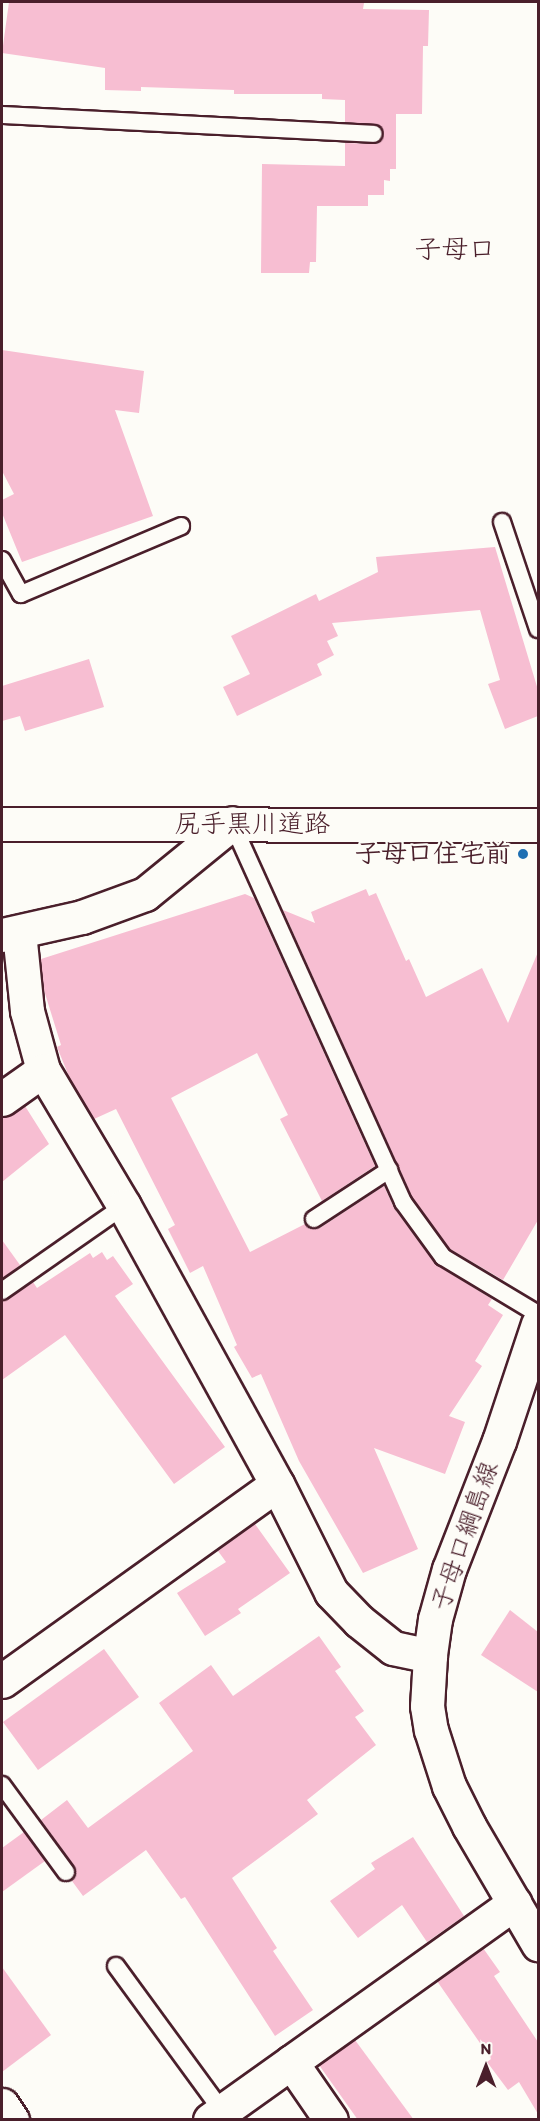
<!DOCTYPE html>
<meta charset="utf-8">
<style>
body{margin:0}
#map{position:relative;width:540px;height:2121px;overflow:hidden;background:#fdfcf7;font-family:Itim,"Klee One",sans-serif}
div>[style]{position:absolute}
.building>*{inset:0;background:#f7bed2}
.roads{filter:drop-shadow(2px 0 #4a1f2b) drop-shadow(-2px 0 #4a1f2b) drop-shadow(0 2px #4a1f2b) drop-shadow(0 -2px #4a1f2b)}
.lane>*{height:16px;margin:-8px;padding:0 8px;transform-origin:8px;border-radius:8px;background:#fdfcf7}
.street>*{height:33px;margin:-16.5px;padding:0 16.5px;transform-origin:16.5px;border-radius:16.5px;background:#fdfcf7}
.secondary>*{height:33px;margin:-16.5px;padding:0 16.5px;transform-origin:16.5px;border-radius:16.5px;background:#fdfcf7}
.dots>*{width:16px;height:16px;translate:-50% -50%;box-sizing:border-box;border:3px solid #fdfcf7;border-radius:50%}
span{translate:-50% -50%;white-space:nowrap;text-align:center;line-height:1.15;-webkit-text-stroke:4.5px #fdfcf7;paint-order:stroke}
.street-label{font-size:26px;color:#4a1f2b}
.poi-label{font-size:26px;color:#4a1f2b;font-weight:700}
.right{translate:-100% -50%;text-align:right}
.neighbourhood-label{font-size:27px;color:#4a1f2b}
.frame{position:absolute;inset:0;border:3px solid #4a1f2b;pointer-events:none}
.north{position:absolute;left:456px;top:2037px;width:60px;height:60px;-webkit-text-stroke:4px #fdfcf7;paint-order:stroke;rotate:0deg;font-size:16px;font-weight:700;line-height:24px;text-align:center;color:#4a1f2b}
.north::after{content:'';display:block;margin:auto;width:21px;height:27px;background:#4a1f2b;clip-path:polygon(50% 0,100% 100%,50% 72%,0 100%)}
</style>
<div id="map">
<div class="building">
<div style="clip-path:polygon(9px 2px,324px 2px,364px 3px,363px 9px,429px 10px,428px 46px,423px 46px,422px 114px,396px 114px,396px 169px,390px 169px,390px 181px,384px 180px,384px 195px,368px 195px,368px 206px,317px 206px,316px 262px,310px 262px,309px 273px,261px 273px,262px 164px,345px 166px,345px 143px,378px 144px,384px 135px,380px 126px,345px 122px,345px 100px,322px 99px,322px 94px,234px 94px,234px 90px,141px 87px,141px 91px,105px 90px,105px 68px,2px 53px)"></div>
<div style="clip-path:polygon(2px 350px,144px 371px,139px 413px,115px 410px,153px 516px,22px 562px,2px 513px,2px 500px,14px 494px,2px 471px)"></div>
<div style="clip-path:polygon(495px 547px,538px 690px,538px 716px,505px 729px,488px 684px,500px 680px,480px 610px,332px 623px,338px 636px,327px 641px,334px 655px,317px 664px,322px 675px,237px 716px,223px 687px,250px 674px,231px 636px,316px 594px,319px 601px,378px 572px,376px 557px)"></div>
<div style="clip-path:polygon(89px 659px,104px 707px,25px 731px,20px 716px,2px 721px,2px 686px)"></div>
<div style="clip-path:polygon(366px 889px,369px 896px,376px 893px,406px 961px,409px 959px,426px 997px,482px 968px,508px 1023px,538px 952px,538px 1220px,503px 1280px,450px 1249px,412px 1197px,283px 910px,315px 923px,311px 912px)"></div>
<div style="clip-path:polygon(245px 894px,254px 898px,375px 1166px,322px 1201px,280px 1119px,288px 1115px,257px 1053px,171px 1098px,250px 1252px,305px 1224px,310px 1229px,320px 1228px,384px 1186px,394px 1208px,435px 1264px,492px 1299px,488px 1305px,503px 1315px,475px 1361px,482px 1366px,449px 1416px,465px 1422px,445px 1474px,374px 1448px,418px 1549px,363px 1573px,299px 1461px,261px 1374px,252px 1378px,234px 1347px,237px 1345px,203px 1266px,190px 1273px,168px 1229px,175px 1225px,116px 1109px,94px 1119px,70px 1079px,57px 1047px,61px 1045px,43px 987px,41px 959px)"></div>
<div style="clip-path:polygon(25px 1106px,49px 1144px,2px 1182px,2px 1117px,12px 1115px)"></div>
<div style="clip-path:polygon(2px 1240px,20px 1265px,2px 1279px)"></div>
<div style="clip-path:polygon(102px 1252px,107px 1260px,113px 1256px,133px 1284px,115px 1296px,225px 1447px,174px 1484px,65px 1335px,2px 1380px,2px 1301px,33px 1282px,37px 1288px,90px 1253px,93px 1258px)"></div>
<div style="clip-path:polygon(255px 1524px,290px 1573px,238px 1609px,241px 1613px,205px 1636px,177px 1593px,226px 1562px,218px 1551px)"></div>
<div style="clip-path:polygon(510px 1610px,538px 1632px,538px 1692px,481px 1655px)"></div>
<div style="clip-path:polygon(319px 1636px,341px 1667px,335px 1671px,364px 1711px,355px 1717px,376px 1745px,307px 1800px,318px 1814px,232px 1878px,277px 1948px,273px 1951px,313px 2010px,275px 2036px,185px 1897px,181px 1899px,146px 1850px,83px 1896px,72px 1881px,76px 1876px,74px 1866px,41px 1820px,67px 1800px,88px 1828px,193px 1751px,159px 1703px,211px 1665px,233px 1696px)"></div>
<div style="clip-path:polygon(104px 1649px,139px 1697px,38px 1770px,3px 1722px)"></div>
<div style="clip-path:polygon(24px 1832px,45px 1861px,2px 1892px,2px 1848px)"></div>
<div style="clip-path:polygon(413px 1837px,464px 1916px,427px 1942px,402px 1905px,358px 1938px,330px 1901px,375px 1869px,371px 1863px)"></div>
<div style="clip-path:polygon(483px 1948px,500px 1972px,494px 1976px,538px 2042px,538px 2114px,519px 2082px,508px 2090px,487px 2062px,491px 2059px,437px 1981px)"></div>
<div style="clip-path:polygon(2px 1967px,51px 2035px,2px 2072px)"></div>
<div style="clip-path:polygon(355px 2040px,414px 2120px,358px 2120px,319px 2065px)"></div>
</div>
<div class="roads">
<div class="lane">
<div style="left:2px;top:115px;width:372px;rotate:2.9deg"></div>
<div style="left:502px;top:522px;width:113px;rotate:71.4deg"></div>
<div style="left:2px;top:560px;width:39px;rotate:61deg"></div>
<div style="left:21px;top:594px;width:174px;rotate:-23deg"></div>
<div style="left:232px;top:823px;width:416px;rotate:65.7deg"></div>
<div style="left:403px;top:1202px;width:68px;rotate:54deg"></div>
<div style="left:443px;top:1257px;width:111px;rotate:31deg"></div>
<div style="left:314px;top:1219px;width:90px;rotate:-33.2deg"></div>
<div style="left:2px;top:1291px;width:149px;rotate:-34.9deg"></div>
<div style="left:2px;top:1785px;width:108px;rotate:53.7deg"></div>
<div style="left:116px;top:1966px;width:180px;rotate:53.8deg"></div>
</div>
<div class="street">
<div style="left:19px;top:932px;width:79px;rotate:84.2deg"></div>
<div style="left:27px;top:1011px;width:61px;rotate:74.8deg"></div>
<div style="left:43px;top:1070px;width:158px;rotate:59.2deg"></div>
<div style="left:124px;top:1206px;width:317px;rotate:61.2deg"></div>
<div style="left:277px;top:1484px;width:121px;rotate:63.4deg"></div>
<div style="left:331px;top:1592px;width:40px;rotate:46deg"></div>
<div style="left:359px;top:1621px;width:43px;rotate:38.5deg"></div>
<div style="left:393px;top:1648px;width:38px;rotate:12deg"></div>
<div style="left:2px;top:935px;width:82px;rotate:-12.7deg"></div>
<div style="left:82px;top:917px;width:67px;rotate:-20.1deg"></div>
<div style="left:145px;top:894px;width:112px;rotate:-39.2deg"></div>
<div style="left:2px;top:1099px;width:50px;rotate:-35.3deg"></div>
<div style="left:2px;top:1681px;width:338px;rotate:-35.6deg"></div>
<div style="left:291px;top:2062px;width:70px;rotate:55.4deg"></div>
<div style="left:2px;top:2105px;width:18px;rotate:56deg"></div>
<div style="left:210px;top:2120px;width:374px;rotate:-35.5deg"></div>
</div>
<div class="secondary">
<div style="left:2px;top:824px;width:536px;rotate:0.11deg"></div>
<div style="left:538px;top:1324px;width:123px;rotate:108.4deg"></div>
<div style="left:499px;top:1441px;width:137px;rotate:111.3deg"></div>
<div style="left:449px;top:1569px;width:52px;rotate:105.6deg"></div>
<div style="left:435px;top:1619px;width:37px;rotate:98deg"></div>
<div style="left:430px;top:1656px;width:50px;rotate:93.4deg"></div>
<div style="left:427px;top:1706px;width:24px;rotate:81deg"></div>
<div style="left:431px;top:1730px;width:59px;rotate:72.2deg"></div>
<div style="left:449px;top:1786px;width:45px;rotate:63.4deg"></div>
<div style="left:469px;top:1826px;width:137px;rotate:59.7deg"></div>
</div>
</div>
<div class="dots">
<div style="left:523px;top:854px;background:#1f6fb2"></div>
</div>
<div class="street-label">
<span style="left:252px;top:824px">尻手黒川道路</span>
<span style="left:465px;top:1536px;rotate:-71deg">子母口綱島線</span>
</div>
<div class="poi-label">
<span class="right" style="left:511px;top:854px">子母口住宅前</span>
</div>
<div class="neighbourhood-label">
<span style="left:455px;top:249px">子母口</span>
</div>
<div class="frame"></div>
<div class="north">N</div>
</div>
